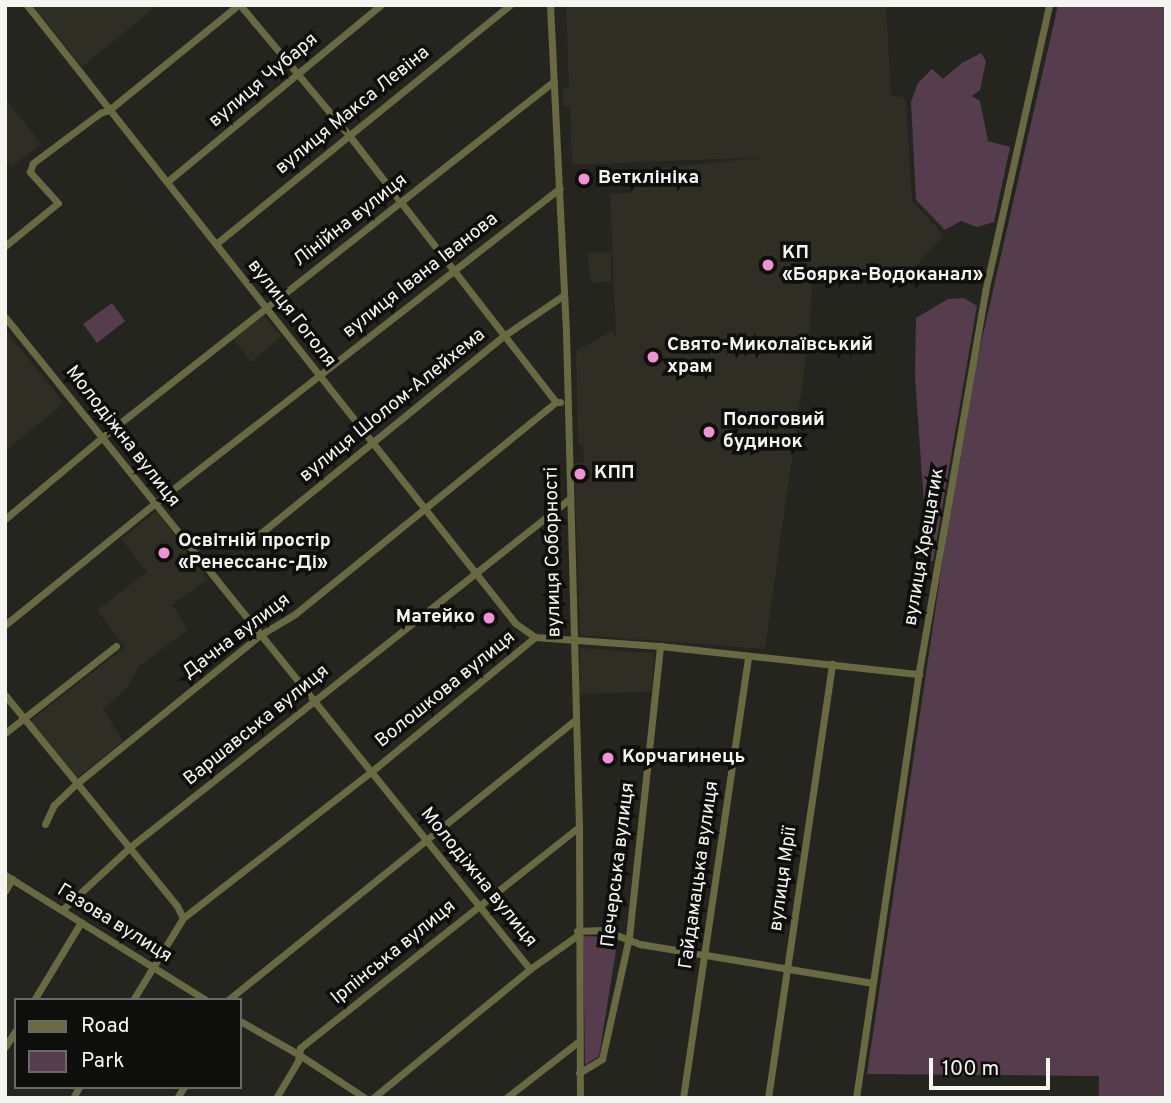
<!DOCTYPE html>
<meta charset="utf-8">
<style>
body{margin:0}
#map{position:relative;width:1171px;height:1103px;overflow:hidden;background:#252520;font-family:Overpass,sans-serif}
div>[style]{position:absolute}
.built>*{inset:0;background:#2e2e24}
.green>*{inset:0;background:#553d4d}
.street>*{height:7px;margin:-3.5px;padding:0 3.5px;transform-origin:3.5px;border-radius:3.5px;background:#696942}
.dots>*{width:19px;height:19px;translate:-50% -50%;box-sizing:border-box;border:4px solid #0e0e0c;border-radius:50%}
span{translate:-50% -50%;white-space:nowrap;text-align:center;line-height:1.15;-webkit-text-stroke:7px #0e0e0c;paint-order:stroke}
.street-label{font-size:19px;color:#f4f4f1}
.poi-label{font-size:19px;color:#f4f4f1;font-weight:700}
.left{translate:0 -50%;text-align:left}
.right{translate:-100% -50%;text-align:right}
.frame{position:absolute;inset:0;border:7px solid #f4f4f1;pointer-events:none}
.legend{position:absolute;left:14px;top:998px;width:228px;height:91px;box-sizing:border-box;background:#0e0e0c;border:2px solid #6a6a68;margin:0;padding:9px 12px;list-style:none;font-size:21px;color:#f4f4f1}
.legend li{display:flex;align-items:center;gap:14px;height:35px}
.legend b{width:35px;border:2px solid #6a6a68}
.scale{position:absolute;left:929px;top:1058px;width:121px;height:32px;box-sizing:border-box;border:4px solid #f4f4f1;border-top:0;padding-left:9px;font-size:21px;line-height:24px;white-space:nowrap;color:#f4f4f1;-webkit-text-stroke:5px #0e0e0c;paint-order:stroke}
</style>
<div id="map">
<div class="built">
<div style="clip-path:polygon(33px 5px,158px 5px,82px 67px)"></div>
<div style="clip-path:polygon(566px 5px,886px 5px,891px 96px,902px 97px,906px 101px,912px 201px,944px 235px,909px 273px,813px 274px,809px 337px,765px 649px,580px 635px,574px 463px,584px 462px,583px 445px,578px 445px,576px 351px,612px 331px,616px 337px,610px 194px,633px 193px,631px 171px,769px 157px,572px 165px,570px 106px,563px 106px,563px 88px,569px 87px)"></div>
<div style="clip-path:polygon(5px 98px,41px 144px,11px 167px,5px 160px)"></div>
<div style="clip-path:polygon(611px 252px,611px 282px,591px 283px,587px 253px)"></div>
<div style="clip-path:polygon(263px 316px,282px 336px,251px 362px,233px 339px)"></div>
<div style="clip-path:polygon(5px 330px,64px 403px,5px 451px)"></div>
<div style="clip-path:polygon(156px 511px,208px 579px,172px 605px,188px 630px,139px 666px,127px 688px,103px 709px,123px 741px,76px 779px,30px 721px,125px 647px,97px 610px,147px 572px,121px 539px)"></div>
<div style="clip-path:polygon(580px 648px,654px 653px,652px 692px,579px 694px)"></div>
</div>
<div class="green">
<div style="clip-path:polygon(1058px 5px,1166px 5px,1166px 1098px,1099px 1098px,1099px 1076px,867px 1074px,963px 422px)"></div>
<div style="clip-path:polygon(981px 53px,986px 61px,980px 90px,972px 96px,980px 101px,988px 141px,1010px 147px,994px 222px,977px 227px,961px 221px,945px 230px,916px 200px,911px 102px,918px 83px,932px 69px,943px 79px,962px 63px)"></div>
<div style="clip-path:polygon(964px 298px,977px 306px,933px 561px,928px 561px,915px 377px,916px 318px,948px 299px)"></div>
<div style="clip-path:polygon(112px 303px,125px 321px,97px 343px,83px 324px)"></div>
<div style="clip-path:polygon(583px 936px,604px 937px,617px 944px,599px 1056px,585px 1065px)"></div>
</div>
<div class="street">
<div style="left:27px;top:5px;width:787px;rotate:51.7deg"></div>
<div style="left:515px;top:623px;width:24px;rotate:35deg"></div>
<div style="left:240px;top:5px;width:168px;rotate:50.1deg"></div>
<div style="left:348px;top:134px;width:339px;rotate:52.2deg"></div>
<div style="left:556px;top:402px;width:4px"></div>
<div style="left:550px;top:5px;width:327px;rotate:87.2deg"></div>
<div style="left:566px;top:332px;width:495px;rotate:88.5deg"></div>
<div style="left:579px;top:827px;width:271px;rotate:89.8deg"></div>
<div style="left:168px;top:181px;width:276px;rotate:-39.6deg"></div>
<div style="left:217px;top:243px;width:377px;rotate:-39.1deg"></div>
<div style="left:5px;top:246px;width:68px;rotate:-39.1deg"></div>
<div style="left:58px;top:203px;width:42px;rotate:-132.1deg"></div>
<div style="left:30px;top:172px;width:9px;rotate:-72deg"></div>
<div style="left:33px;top:163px;width:84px;rotate:-36.7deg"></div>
<div style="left:100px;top:113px;width:9px;rotate:-18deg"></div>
<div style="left:109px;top:110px;width:166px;rotate:-39.1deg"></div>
<div style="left:5px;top:317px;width:837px;rotate:51.16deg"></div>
<div style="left:5px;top:519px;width:137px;rotate:-40deg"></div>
<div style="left:110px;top:431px;width:565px;rotate:-38.25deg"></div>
<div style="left:245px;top:546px;width:335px;rotate:-39.1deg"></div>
<div style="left:505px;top:335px;width:71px;rotate:-34.1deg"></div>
<div style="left:5px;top:625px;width:192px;rotate:-39.1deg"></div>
<div style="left:154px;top:504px;width:514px;rotate:-37.89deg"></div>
<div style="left:5px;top:695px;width:272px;rotate:50.8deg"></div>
<div style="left:177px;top:906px;width:13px;rotate:63deg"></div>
<div style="left:5px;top:733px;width:141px;rotate:-38.1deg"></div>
<div style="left:45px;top:824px;width:21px;rotate:-65deg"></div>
<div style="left:54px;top:805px;width:30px;rotate:-44deg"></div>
<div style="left:76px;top:784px;width:237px;rotate:-39deg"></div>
<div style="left:260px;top:635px;width:41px;rotate:-31deg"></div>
<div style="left:295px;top:614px;width:336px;rotate:-39.1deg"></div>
<div style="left:5px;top:875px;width:237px;rotate:31.9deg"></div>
<div style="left:5px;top:891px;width:14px;rotate:-60deg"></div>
<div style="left:62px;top:910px;width:93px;rotate:-42.8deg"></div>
<div style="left:130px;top:847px;width:559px;rotate:-38.39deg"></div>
<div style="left:577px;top:931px;width:26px;rotate:-2deg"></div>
<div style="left:603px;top:930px;width:40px;rotate:21deg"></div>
<div style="left:640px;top:944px;width:236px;rotate:9.5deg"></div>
<div style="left:34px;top:1000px;width:91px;rotate:-58.9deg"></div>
<div style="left:133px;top:1000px;width:96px;rotate:-58.6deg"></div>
<div style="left:183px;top:918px;width:239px;rotate:-37.9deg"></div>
<div style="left:372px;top:771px;width:211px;rotate:-39.4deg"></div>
<div style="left:535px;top:637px;width:125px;rotate:4.1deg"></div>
<div style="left:660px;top:646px;width:261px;rotate:6.2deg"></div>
<div style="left:228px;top:1000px;width:444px;rotate:-38.9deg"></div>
<div style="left:240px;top:1021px;width:67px;rotate:29.6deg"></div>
<div style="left:298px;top:1054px;width:80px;rotate:33.3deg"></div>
<div style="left:5px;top:1047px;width:20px;rotate:-57deg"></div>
<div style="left:579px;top:1073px;width:27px;rotate:-31deg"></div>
<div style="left:602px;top:1059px;width:125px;rotate:-77.5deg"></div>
<div style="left:629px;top:937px;width:293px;rotate:-83.9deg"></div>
<div style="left:73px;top:1098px;width:13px;rotate:-61deg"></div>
<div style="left:177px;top:1098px;width:13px;rotate:-58deg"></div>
<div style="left:276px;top:1098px;width:43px;rotate:-59.3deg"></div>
<div style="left:298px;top:1061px;width:13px;rotate:-81deg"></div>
<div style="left:300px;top:1048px;width:356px;rotate:-38.4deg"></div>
<div style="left:373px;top:1098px;width:203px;rotate:-39.4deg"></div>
<div style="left:530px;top:969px;width:59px;rotate:-35.3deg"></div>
<div style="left:506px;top:1098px;width:91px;rotate:-37.9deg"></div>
<div style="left:683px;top:1098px;width:447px;rotate:-81.6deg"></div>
<div style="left:768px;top:1098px;width:439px;rotate:-81.6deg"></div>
<div style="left:856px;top:1098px;width:432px;rotate:-81.6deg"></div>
<div style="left:919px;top:671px;width:385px;rotate:-80.1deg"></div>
<div style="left:985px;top:292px;width:294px;rotate:-77.4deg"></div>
</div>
<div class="dots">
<div style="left:584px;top:179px;background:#f391d6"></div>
<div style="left:768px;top:265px;background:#f391d6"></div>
<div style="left:653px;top:357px;background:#f391d6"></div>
<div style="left:709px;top:432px;background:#f391d6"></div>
<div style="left:580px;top:474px;background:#f391d6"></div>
<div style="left:164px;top:553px;background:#f391d6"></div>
<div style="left:489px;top:618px;background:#f391d6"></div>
<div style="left:608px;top:758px;background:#f391d6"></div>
</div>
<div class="street-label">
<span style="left:264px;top:81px;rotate:-40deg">вулиця Чубаря</span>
<span style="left:353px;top:111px;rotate:-39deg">вулиця Макса Левіна</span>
<span style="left:351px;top:221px;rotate:-38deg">Лінійна вулиця</span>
<span style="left:421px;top:276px;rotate:-38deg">вулиця Івана Іванова</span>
<span style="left:291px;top:314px;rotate:52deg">вулиця Гоголя</span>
<span style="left:393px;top:406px;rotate:-39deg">вулиця Шолом-Алейхема</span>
<span style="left:122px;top:437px;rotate:52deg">Молодіжна вулиця</span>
<span style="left:925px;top:547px;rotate:-80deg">вулиця Хрещатик</span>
<span style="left:554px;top:552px;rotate:-91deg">вулиця Соборності</span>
<span style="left:237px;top:637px;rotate:-37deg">Дачна вулиця</span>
<span style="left:446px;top:690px;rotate:-39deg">Волошкова вулиця</span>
<span style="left:257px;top:726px;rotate:-39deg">Варшавська вулиця</span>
<span style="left:619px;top:865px;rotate:-83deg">Печерська вулиця</span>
<span style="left:700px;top:875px;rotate:-82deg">Гайдамацька вулиця</span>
<span style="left:478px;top:878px;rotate:51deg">Молодіжна вулиця</span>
<span style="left:784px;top:879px;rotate:-82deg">вулиця Мрії</span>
<span style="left:114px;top:924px;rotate:32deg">Газова вулиця</span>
<span style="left:394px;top:953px;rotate:-39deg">Ірпінська вулиця</span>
</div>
<div class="poi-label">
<span class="left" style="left:598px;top:179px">Ветклініка</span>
<span class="left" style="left:782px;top:265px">КП<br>«Боярка-Водоканал»</span>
<span class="left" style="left:667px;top:357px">Свято-Миколаївський<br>храм</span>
<span class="left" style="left:723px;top:432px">Пологовий<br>будинок</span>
<span class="left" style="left:594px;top:474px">КПП</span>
<span class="left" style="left:178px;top:553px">Освітній простір<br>«Ренессанс-Ді»</span>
<span class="right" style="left:475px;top:618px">Матейко</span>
<span class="left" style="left:622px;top:758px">Корчагинець</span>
</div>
<div class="frame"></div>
<ul class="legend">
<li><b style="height:9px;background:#696942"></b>Road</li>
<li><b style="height:19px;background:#553d4d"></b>Park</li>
</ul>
<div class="scale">100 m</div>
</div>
